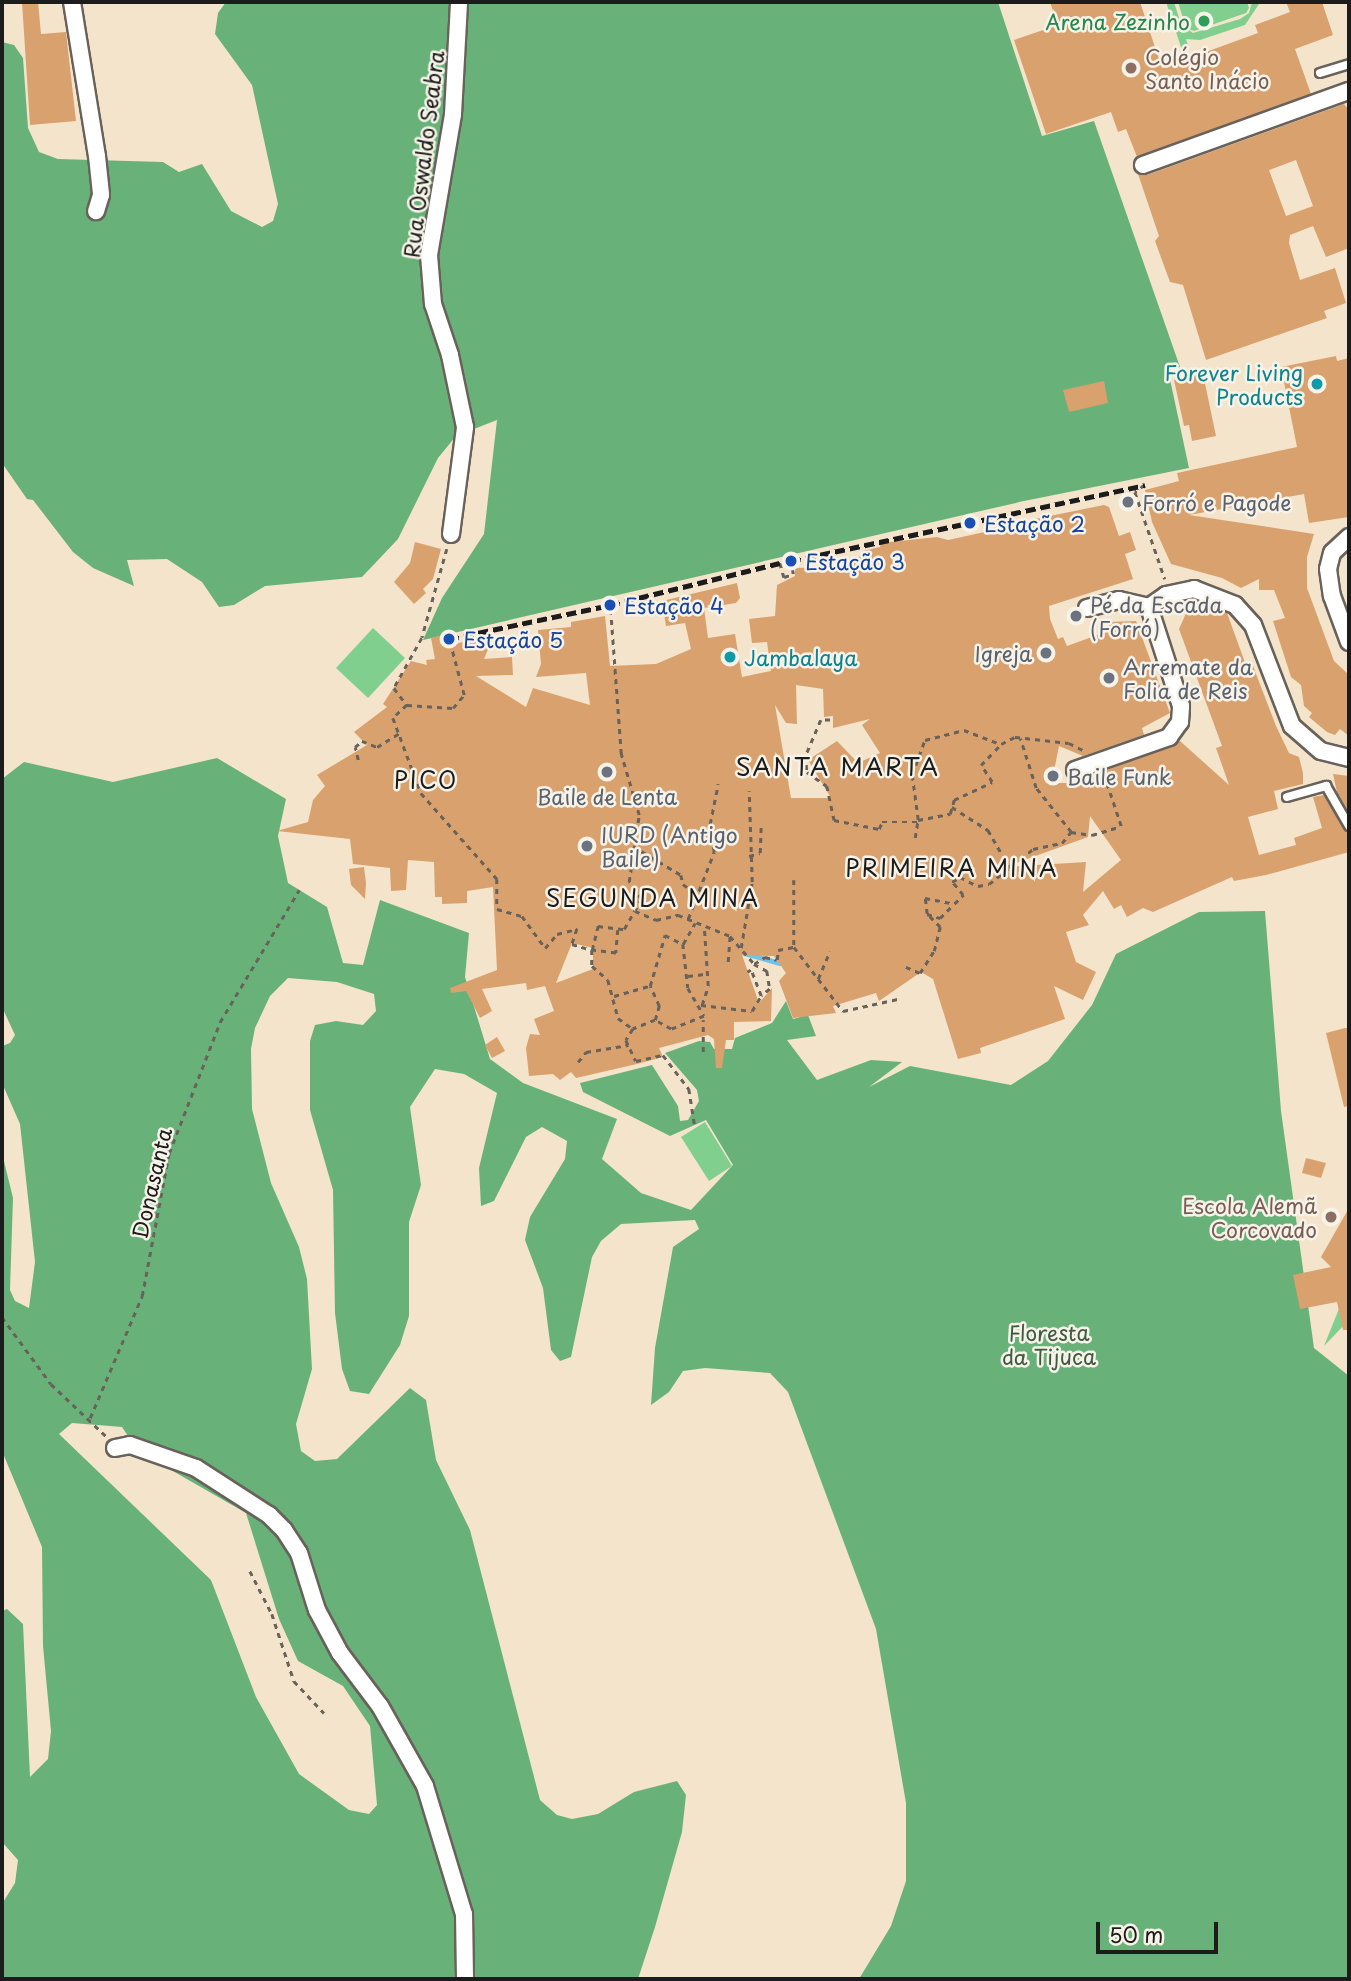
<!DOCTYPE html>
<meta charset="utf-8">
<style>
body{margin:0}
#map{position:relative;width:1351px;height:1981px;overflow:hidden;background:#f4e4cc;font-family:"Playpen Sans",sans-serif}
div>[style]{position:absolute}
.green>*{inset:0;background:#81cf8e}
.forest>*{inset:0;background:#68b279}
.stream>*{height:5px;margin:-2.5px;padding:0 2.5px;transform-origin:2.5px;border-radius:2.5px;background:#6fc2eb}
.building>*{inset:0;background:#d9a16e}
.path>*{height:2.5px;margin-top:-1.25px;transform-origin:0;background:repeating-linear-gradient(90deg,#68625a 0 5px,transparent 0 10px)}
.roads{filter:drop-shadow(2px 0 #68625a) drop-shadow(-2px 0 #68625a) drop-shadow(0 2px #68625a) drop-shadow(0 -2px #68625a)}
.lane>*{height:8px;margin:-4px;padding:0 4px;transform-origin:4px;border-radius:4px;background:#fff}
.street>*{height:16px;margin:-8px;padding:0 8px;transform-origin:8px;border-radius:8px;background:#fff}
.rail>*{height:5px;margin-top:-2.5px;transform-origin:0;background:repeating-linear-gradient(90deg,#1c1c1c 0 10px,transparent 0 15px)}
.dots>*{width:19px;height:19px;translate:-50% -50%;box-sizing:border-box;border:4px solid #f7f3e8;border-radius:50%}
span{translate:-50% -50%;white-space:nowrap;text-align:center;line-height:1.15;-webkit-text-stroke:5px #f7f3e8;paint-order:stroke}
.leisure-label{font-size:21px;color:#27864d}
.right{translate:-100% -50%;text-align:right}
.education-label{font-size:21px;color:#785e54}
.left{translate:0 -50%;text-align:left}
.street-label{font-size:21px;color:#1c1c1c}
.culture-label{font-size:21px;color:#0d838f}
.worship-label{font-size:21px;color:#5b616d}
.transit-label{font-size:21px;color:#164399}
.park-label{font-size:21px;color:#3f5b44}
.neighbourhood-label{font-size:23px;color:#1c1c1c;letter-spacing:2px}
.quarter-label{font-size:24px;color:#1c1c1c;letter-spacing:2px}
.frame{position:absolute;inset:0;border:4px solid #1c1c1c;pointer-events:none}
.scale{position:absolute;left:1096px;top:1922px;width:122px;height:32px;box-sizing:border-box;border:4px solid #1c1c1c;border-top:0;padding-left:9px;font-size:21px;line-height:24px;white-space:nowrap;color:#1c1c1c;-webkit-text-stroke:5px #f7f3e8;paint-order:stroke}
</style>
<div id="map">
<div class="green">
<div style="clip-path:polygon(1166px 2px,1174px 2px,1181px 24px,1193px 33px,1240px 19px,1249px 13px,1252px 2px,1259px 4px,1245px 25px,1200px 40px,1186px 39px,1189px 48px,1182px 50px)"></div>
<div style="clip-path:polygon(1178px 2px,1247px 2px,1249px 8px,1246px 13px,1194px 31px,1186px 28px)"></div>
<div style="clip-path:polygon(373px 628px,405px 658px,368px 698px,336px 668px)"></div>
<div style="clip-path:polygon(705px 1122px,732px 1166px,709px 1181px,681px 1137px)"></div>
<div style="clip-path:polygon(1349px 1284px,1349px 1320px,1324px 1346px)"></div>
</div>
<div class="forest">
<div style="clip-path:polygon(226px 2px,998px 2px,1042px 136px,1094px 121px,1180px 367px,1168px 370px,1189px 468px,1024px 501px,423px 640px,442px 598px,484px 534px,497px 420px,456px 436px,438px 458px,398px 539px,362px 577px,265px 586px,234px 605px,219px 607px,202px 582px,167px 559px,127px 560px,134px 586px,93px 568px,73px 552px,33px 500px,27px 499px,2px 463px,2px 42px,14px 45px,23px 58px,28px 128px,39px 152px,58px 159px,163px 162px,179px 172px,202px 164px,231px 211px,262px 227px,273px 221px,278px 204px,252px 85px,215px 34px,218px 13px)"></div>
<div style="clip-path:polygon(evenodd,217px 758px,286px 799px,278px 836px,288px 883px,327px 907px,343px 963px,363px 965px,380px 900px,469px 933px,465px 977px,490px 1059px,523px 1083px,617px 1119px,602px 1159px,641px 1193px,691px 1210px,733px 1165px,706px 1120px,670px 1136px,583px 1092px,580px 1083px,652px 1065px,678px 1106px,680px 1121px,688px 1120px,699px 1101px,697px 1090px,665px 1053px,699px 1041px,710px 1042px,714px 1049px,732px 1049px,735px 1038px,772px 1023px,786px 1001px,793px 1019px,808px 1015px,816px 1036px,787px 1040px,817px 1080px,871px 1060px,902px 1062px,869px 1087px,910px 1066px,1011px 1085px,1048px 1061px,1092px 1005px,1116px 954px,1199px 912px,1265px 911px,1281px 1111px,1314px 1348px,1349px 1376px,1349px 1979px,859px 1979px,891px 1926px,906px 1881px,906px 1803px,876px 1629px,788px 1392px,770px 1373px,705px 1368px,683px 1371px,669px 1392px,651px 1405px,655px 1348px,673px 1247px,699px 1229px,695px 1220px,621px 1224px,601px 1241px,592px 1257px,571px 1357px,560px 1361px,551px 1350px,543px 1288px,525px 1240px,530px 1217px,565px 1159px,567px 1141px,542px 1127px,526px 1137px,494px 1201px,481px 1206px,479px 1168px,497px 1093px,464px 1074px,435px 1069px,410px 1107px,421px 1185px,409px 1222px,409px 1316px,400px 1345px,369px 1394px,350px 1391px,342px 1369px,335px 1313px,333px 1190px,310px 1110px,310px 1041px,315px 1025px,336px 1021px,363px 1025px,376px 1011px,374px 994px,337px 982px,288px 978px,270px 996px,255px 1028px,251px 1049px,252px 1109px,271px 1183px,299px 1247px,307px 1279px,312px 1369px,296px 1424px,301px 1451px,315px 1461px,337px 1459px,410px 1388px,426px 1400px,436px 1460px,470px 1530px,540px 1800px,557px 1815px,572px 1819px,598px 1814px,634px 1792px,677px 1781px,686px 1795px,682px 1832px,655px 1927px,638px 1979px,2px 1979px,2px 1904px,15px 1883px,18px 1860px,2px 1842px,2px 1611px,7px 1609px,23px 1624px,30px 1777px,48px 1759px,51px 1731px,43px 1646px,42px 1547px,2px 1451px,2px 1153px,13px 1198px,10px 1290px,15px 1301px,29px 1308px,35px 1262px,20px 1124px,2px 1083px,2px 1046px,10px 1043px,15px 1035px,2px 1007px,2px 779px,24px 762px,113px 782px,217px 758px,72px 1423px,122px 1427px,138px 1451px,246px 1513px,279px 1619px,298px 1661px,343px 1686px,370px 1726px,377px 1805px,369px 1814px,349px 1810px,299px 1774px,256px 1697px,211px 1580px,59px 1434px,72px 1423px)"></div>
</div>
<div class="stream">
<div style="left:741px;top:952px;width:40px;rotate:16deg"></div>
</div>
<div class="building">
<div style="clip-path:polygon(22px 2px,38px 2px,41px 34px,66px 32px,76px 121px,30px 125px)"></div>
<div style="clip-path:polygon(1050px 2px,1140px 2px,1162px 68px,1258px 33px,1255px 25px,1290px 12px,1286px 2px,1322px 2px,1333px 35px,1295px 49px,1311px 94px,1137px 157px,1126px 129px,1118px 132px,1111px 112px,1046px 134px,1014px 40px,1058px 25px)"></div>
<div style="clip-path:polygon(evenodd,1344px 104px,1349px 110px,1349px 248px,1326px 257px,1313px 226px,1290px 235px,1289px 243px,1300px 280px,1335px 268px,1346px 303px,1324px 311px,1327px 318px,1206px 360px,1183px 285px,1170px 282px,1155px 241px,1159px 236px,1138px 174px,1147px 175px,1344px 104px,1296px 160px,1313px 206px,1286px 216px,1269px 170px,1296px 160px)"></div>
<div style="clip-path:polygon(1336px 356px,1337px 361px,1349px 358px,1349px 517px,1309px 523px,1304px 494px,1189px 515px,1314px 534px,1307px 557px,1307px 588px,1334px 661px,1349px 675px,1349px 736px,1340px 729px,1335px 735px,1327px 732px,1309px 717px,1312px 713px,1304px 706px,1301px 685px,1291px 677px,1273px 621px,1285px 618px,1274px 590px,1259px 590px,1259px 579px,1241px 588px,1222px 578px,1171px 564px,1152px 522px,1145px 490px,1179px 481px,1177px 473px,1297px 447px,1281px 367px)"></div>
<div style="clip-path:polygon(1203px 374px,1216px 436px,1192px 441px,1189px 425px,1184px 426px,1174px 380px)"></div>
<div style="clip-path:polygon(1104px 381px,1108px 403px,1069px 412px,1063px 390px)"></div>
<div style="clip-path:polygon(evenodd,1104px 505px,1109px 507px,1119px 536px,1130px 532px,1136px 550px,1125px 554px,1133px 579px,1049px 606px,1050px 619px,1058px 639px,1063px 637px,1067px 646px,1111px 630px,1107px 622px,1136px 621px,1170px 713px,1142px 728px,1144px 735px,1083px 756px,1059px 746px,1054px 771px,1058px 783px,1075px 783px,1180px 741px,1229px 785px,1216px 748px,1222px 746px,1179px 629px,1187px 611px,1205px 606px,1227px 613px,1247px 668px,1253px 666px,1276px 726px,1289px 753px,1299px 757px,1303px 773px,1303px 784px,1274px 791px,1278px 809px,1248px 817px,1259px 855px,1296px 845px,1294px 838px,1322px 828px,1313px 797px,1324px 795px,1349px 832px,1349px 852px,1266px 875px,1234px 881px,1232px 877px,1153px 912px,1143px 908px,1127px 917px,1121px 905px,1114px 909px,1103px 891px,1083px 915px,1089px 925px,1066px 932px,1076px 962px,1096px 972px,1083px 1000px,1054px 986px,1065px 1019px,980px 1048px,981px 1053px,958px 1059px,933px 979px,921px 972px,879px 1001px,876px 993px,833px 1006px,836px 1013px,793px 1018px,779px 981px,786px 973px,774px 956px,742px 955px,759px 1003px,772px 988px,771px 1021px,734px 1022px,734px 1040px,726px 1040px,722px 1068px,716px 1068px,714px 1039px,708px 1035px,659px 1048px,663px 1057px,637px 1064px,576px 1078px,571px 1072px,560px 1080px,553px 1074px,529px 1076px,526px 1048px,530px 1034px,540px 1035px,534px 1019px,554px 1011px,545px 986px,527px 990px,526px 983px,482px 989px,492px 1011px,480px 1018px,466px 991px,451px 993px,450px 988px,497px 970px,493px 887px,467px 891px,467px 903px,442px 904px,442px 897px,435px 897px,434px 862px,408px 860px,406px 890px,391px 891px,390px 868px,353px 864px,350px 839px,277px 831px,308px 822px,313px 800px,325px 786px,317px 775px,367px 745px,354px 732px,387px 707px,383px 704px,411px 661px,427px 665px,426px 660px,435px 659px,431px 638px,447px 634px,449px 646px,473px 639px,489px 647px,484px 659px,512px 657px,513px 675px,476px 676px,526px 707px,533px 688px,590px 705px,586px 673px,536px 677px,541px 664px,538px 630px,571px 627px,571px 622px,605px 616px,610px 666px,656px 664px,691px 649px,685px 623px,666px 626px,662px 601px,737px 583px,740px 598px,736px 603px,704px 608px,708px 638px,735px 634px,742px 677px,756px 674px,771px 671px,767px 642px,752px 643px,749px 619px,775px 616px,777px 585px,795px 576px,795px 568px,842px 567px,844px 559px,864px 556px,863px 551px,880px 547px,881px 543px,937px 537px,948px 540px,1003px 528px,1037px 526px,1035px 519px,1104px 505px,796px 685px,823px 689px,824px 717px,833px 716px,833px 728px,870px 719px,862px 725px,880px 753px,858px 763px,837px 741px,808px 760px,831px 798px,791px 798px,775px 705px,786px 723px,797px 724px,796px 685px,1104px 505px,1090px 816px,1121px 860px,1083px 892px,1086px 862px,1005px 867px,1088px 837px,1090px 816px,1104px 505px,572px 943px,593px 948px,593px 969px,556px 983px,572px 943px)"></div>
<div style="clip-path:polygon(415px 542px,441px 549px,433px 579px,423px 589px,426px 593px,414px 604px,394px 582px,410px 563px)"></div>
<div style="clip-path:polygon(1333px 774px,1349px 776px,1349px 813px,1337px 792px)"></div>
<div style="clip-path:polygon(364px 867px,366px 883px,365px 899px,351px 885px,349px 869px)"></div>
<div style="clip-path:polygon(1345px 1028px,1349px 1028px,1349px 1106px,1344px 1107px,1326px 1033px)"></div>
<div style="clip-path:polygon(497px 1037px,505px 1051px,492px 1058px,485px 1045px)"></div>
<div style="clip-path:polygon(1306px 1158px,1326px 1163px,1321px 1178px,1302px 1173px)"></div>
<div style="clip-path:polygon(1349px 1208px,1349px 1330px,1343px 1330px,1337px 1302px,1300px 1309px,1293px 1275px,1331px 1267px,1321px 1257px)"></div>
</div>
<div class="path">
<div style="left:1145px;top:485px;width:12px;rotate:145deg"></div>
<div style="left:1135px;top:492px;width:92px;rotate:71deg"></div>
<div style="left:447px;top:549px;width:92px;rotate:105.7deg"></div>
<div style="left:422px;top:638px;width:57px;rotate:119.2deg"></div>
<div style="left:394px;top:688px;width:21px;rotate:53deg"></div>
<div style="left:407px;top:705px;width:19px;rotate:137deg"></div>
<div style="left:393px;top:718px;width:80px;rotate:69.5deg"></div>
<div style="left:421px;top:793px;width:115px;rotate:48.5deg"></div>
<div style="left:497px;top:879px;width:30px;rotate:90deg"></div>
<div style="left:497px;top:909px;width:26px;rotate:16deg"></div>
<div style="left:522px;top:916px;width:39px;rotate:54deg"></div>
<div style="left:545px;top:948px;width:18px;rotate:-49deg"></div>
<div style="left:557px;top:934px;width:21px;rotate:-14deg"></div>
<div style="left:577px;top:929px;width:16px;rotate:108deg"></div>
<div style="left:572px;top:944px;width:21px;rotate:17deg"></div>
<div style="left:592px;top:950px;width:25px;rotate:-76deg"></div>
<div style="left:598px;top:926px;width:26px;rotate:7deg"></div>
<div style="left:624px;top:929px;width:34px;rotate:-60deg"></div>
<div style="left:641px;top:899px;width:21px;rotate:-125deg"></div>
<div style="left:629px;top:882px;width:68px;rotate:-81.5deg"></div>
<div style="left:639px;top:815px;width:64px;rotate:-106.4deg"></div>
<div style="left:621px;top:754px;width:149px;rotate:-94.2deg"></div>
<div style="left:780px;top:563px;width:15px;rotate:74deg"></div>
<div style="left:784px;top:577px;width:9px;rotate:-18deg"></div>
<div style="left:793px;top:574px;width:13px;rotate:-99deg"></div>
<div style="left:407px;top:705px;width:46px;rotate:3.7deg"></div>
<div style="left:453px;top:708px;width:17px;rotate:-50deg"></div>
<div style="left:464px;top:695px;width:58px;rotate:-105deg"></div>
<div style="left:830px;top:720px;width:9px;rotate:180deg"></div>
<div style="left:821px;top:720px;width:38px;rotate:113deg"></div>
<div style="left:806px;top:755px;width:17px;rotate:87deg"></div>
<div style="left:807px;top:772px;width:24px;rotate:35deg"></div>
<div style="left:827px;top:786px;width:35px;rotate:78deg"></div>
<div style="left:834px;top:820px;width:46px;rotate:11.3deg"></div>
<div style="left:879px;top:829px;width:8px;rotate:-67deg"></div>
<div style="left:882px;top:822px;width:36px"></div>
<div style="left:358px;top:760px;width:13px;rotate:-103deg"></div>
<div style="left:355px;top:747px;width:9px;rotate:-41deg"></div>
<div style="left:362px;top:741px;width:16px;rotate:22deg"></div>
<div style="left:377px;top:747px;width:26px;rotate:-32deg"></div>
<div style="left:952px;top:807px;width:43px;rotate:32.6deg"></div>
<div style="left:988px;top:830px;width:44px;rotate:59.9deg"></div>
<div style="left:918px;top:820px;width:33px;rotate:-11deg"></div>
<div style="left:950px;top:814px;width:15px;rotate:-74deg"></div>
<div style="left:954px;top:800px;width:42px;rotate:-25.3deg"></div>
<div style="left:992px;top:782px;width:20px;rotate:-123deg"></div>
<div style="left:981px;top:765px;width:29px;rotate:-46deg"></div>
<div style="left:1071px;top:832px;width:21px;rotate:8deg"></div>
<div style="left:1092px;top:835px;width:30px;rotate:-17deg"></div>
<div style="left:1121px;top:826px;width:54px;rotate:-108.4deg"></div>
<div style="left:915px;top:838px;width:18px;rotate:-81deg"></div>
<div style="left:918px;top:820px;width:45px;rotate:-97.6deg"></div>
<div style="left:912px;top:775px;width:37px;rotate:-70deg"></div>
<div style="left:925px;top:740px;width:40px;rotate:-14.4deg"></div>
<div style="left:964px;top:730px;width:40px;rotate:21deg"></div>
<div style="left:1001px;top:744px;width:16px;rotate:-27deg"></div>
<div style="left:1015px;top:737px;width:54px;rotate:6.3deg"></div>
<div style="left:1069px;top:743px;width:16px;rotate:27deg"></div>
<div style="left:633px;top:846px;width:56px;rotate:31.1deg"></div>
<div style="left:681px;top:875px;width:9px;rotate:77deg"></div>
<div style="left:683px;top:884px;width:19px;rotate:39deg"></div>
<div style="left:749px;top:856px;width:11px;rotate:-15deg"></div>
<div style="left:760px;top:853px;width:30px;rotate:-88deg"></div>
<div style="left:794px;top:880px;width:67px;rotate:90deg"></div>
<div style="left:794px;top:947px;width:81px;rotate:52.6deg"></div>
<div style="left:843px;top:1011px;width:56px;rotate:-12.3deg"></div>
<div style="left:635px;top:911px;width:23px;rotate:23deg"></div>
<div style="left:656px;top:920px;width:23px;rotate:-13deg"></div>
<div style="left:678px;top:915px;width:56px;rotate:22deg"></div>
<div style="left:730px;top:936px;width:37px;rotate:49deg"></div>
<div style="left:754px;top:964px;width:13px;rotate:-32deg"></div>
<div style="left:765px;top:957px;width:12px;rotate:14deg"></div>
<div style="left:777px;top:960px;width:10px;rotate:-84deg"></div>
<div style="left:778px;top:950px;width:16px;rotate:-11deg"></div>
<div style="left:927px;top:914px;width:14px;rotate:17deg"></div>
<div style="left:940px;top:918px;width:33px;rotate:-45deg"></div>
<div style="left:963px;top:895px;width:17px;rotate:-130deg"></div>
<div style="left:952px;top:882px;width:9px;rotate:-32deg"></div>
<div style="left:960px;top:877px;width:20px;rotate:27deg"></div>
<div style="left:978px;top:886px;width:11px;rotate:-10deg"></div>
<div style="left:989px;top:884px;width:56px;rotate:-38.5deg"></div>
<div style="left:1033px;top:849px;width:30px;rotate:-12deg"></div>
<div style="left:1062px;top:843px;width:14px;rotate:-51deg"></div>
<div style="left:1071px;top:832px;width:56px;rotate:-128.5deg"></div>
<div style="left:1036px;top:788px;width:52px;rotate:-107.7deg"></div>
<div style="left:688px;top:919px;width:72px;rotate:-68.8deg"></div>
<div style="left:714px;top:852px;width:28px;rotate:-98deg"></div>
<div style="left:710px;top:824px;width:41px;rotate:-78.7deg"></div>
<div style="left:618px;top:930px;width:23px;rotate:95deg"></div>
<div style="left:616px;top:953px;width:24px;rotate:-173deg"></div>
<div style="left:592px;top:950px;width:16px;rotate:90deg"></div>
<div style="left:592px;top:966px;width:21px;rotate:41deg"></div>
<div style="left:608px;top:980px;width:39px;rotate:75deg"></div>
<div style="left:618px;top:1018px;width:19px;rotate:36deg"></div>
<div style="left:683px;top:944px;width:24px;rotate:-60deg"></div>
<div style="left:741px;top:948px;width:67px;rotate:-80.5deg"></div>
<div style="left:752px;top:882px;width:91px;rotate:-91.9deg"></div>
<div style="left:728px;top:962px;width:26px;rotate:-86deg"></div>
<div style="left:754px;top:964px;width:15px;rotate:28deg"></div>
<div style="left:767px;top:971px;width:18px;rotate:81deg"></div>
<div style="left:770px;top:989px;width:11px;rotate:142deg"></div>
<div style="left:906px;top:967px;width:15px;rotate:23deg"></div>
<div style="left:920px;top:973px;width:26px;rotate:-58deg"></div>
<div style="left:934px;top:951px;width:25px;rotate:-76deg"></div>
<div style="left:940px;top:927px;width:18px;rotate:-135deg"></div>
<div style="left:927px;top:914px;width:16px;rotate:-97deg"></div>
<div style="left:925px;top:898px;width:26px;rotate:11deg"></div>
<div style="left:688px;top:976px;width:17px;rotate:-7deg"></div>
<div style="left:818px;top:979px;width:30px;rotate:-67deg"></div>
<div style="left:614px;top:996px;width:37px;rotate:-16deg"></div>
<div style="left:701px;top:1005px;width:51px;rotate:6.7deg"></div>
<div style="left:752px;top:1011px;width:17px;rotate:-59deg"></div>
<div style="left:761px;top:996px;width:28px;rotate:-111deg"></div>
<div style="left:751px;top:970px;width:4px;rotate:146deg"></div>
<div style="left:702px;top:1005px;width:20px;rotate:-72deg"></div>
<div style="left:708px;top:986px;width:60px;rotate:-93.8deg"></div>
<div style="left:655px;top:1020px;width:15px;rotate:-74deg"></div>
<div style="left:659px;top:1006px;width:22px;rotate:-114deg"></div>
<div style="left:650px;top:986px;width:53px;rotate:-73.6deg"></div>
<div style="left:665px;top:935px;width:20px;rotate:27deg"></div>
<div style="left:683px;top:944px;width:44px;rotate:83.5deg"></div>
<div style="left:688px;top:988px;width:32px;rotate:60deg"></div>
<div style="left:704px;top:1016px;width:35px;rotate:158deg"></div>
<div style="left:671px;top:1029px;width:18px;rotate:-151deg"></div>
<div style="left:655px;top:1020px;width:24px;rotate:158deg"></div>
<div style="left:633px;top:1029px;width:13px;rotate:122deg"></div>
<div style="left:626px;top:1040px;width:23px;rotate:65deg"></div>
<div style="left:636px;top:1061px;width:28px;rotate:-13deg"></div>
<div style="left:663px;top:1055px;width:43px;rotate:52.6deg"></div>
<div style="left:689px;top:1089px;width:38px;rotate:81deg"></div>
<div style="left:703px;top:1052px;width:32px;rotate:-90deg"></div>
<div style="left:578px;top:1062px;width:13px;rotate:-51deg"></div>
<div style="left:586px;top:1052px;width:43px;rotate:-9.5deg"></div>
<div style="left:2px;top:1317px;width:83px;rotate:53.8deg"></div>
<div style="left:51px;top:1384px;width:77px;rotate:43.4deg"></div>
<div style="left:90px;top:1418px;width:133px;rotate:-66.9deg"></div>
<div style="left:142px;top:1296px;width:146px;rotate:-79.3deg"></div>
<div style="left:169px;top:1153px;width:141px;rotate:-68.7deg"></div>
<div style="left:220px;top:1022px;width:154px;rotate:-59.1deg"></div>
<div style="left:250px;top:1571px;width:48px;rotate:62.9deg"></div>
<div style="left:272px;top:1614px;width:71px;rotate:71.8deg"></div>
<div style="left:294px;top:1681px;width:44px;rotate:46.8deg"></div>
</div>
<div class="roads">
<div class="lane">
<div style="left:1320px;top:73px;width:30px;rotate:-17deg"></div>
<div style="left:1287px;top:797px;width:41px;rotate:-15.8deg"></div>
<div style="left:1326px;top:786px;width:46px;rotate:60.1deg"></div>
</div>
<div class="street">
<div style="left:72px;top:2px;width:156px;rotate:80.8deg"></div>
<div style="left:97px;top:156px;width:39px;rotate:84deg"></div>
<div style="left:101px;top:195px;width:17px;rotate:107deg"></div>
<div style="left:1143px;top:165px;width:219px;rotate:-19.8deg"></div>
<div style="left:451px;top:534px;width:108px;rotate:-82.5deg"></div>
<div style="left:465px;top:427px;width:74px;rotate:-101.8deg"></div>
<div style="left:450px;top:355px;width:54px;rotate:-108.4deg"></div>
<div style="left:433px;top:304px;width:49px;rotate:-94.7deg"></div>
<div style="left:429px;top:255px;width:143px;rotate:-80.3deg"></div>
<div style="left:453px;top:114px;width:112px;rotate:-86.9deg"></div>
<div style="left:1349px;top:537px;width:23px;rotate:137deg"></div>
<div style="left:1332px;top:553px;width:16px;rotate:104deg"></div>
<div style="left:1328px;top:569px;width:27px;rotate:82deg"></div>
<div style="left:1332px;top:596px;width:49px;rotate:69.7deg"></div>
<div style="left:1149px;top:607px;width:21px;rotate:-35deg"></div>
<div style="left:1166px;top:595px;width:29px;rotate:-12deg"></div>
<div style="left:1194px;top:589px;width:44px;rotate:21.3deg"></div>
<div style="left:1235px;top:605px;width:27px;rotate:48deg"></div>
<div style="left:1253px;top:625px;width:108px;rotate:68.9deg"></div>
<div style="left:1292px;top:726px;width:38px;rotate:41deg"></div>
<div style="left:1321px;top:751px;width:29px;rotate:14deg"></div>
<div style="left:1087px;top:608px;width:33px;rotate:-14deg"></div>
<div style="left:1119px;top:600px;width:31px;rotate:13deg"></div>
<div style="left:1075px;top:770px;width:100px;rotate:-19.3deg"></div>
<div style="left:1169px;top:737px;width:19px;rotate:-54deg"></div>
<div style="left:1180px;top:722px;width:16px;rotate:-86deg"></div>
<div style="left:1181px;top:706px;width:104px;rotate:-107.9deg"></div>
<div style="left:115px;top:1448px;width:15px;rotate:-11deg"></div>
<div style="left:130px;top:1445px;width:70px;rotate:19.2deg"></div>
<div style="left:196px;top:1468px;width:87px;rotate:32.8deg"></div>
<div style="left:269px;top:1515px;width:21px;rotate:45deg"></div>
<div style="left:284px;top:1530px;width:27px;rotate:57deg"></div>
<div style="left:299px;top:1553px;width:60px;rotate:72.5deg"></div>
<div style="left:317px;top:1610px;width:49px;rotate:61.9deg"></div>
<div style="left:340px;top:1653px;width:66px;rotate:53deg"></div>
<div style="left:380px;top:1706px;width:92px;rotate:60.6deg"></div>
<div style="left:425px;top:1786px;width:134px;rotate:73.1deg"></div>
<div style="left:464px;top:1914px;width:65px;rotate:89.1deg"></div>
</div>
</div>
<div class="rail">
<div style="left:791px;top:561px;width:362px;rotate:-12.1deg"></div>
<div style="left:449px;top:639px;width:165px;rotate:-11.9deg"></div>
<div style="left:610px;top:605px;width:175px;rotate:-13.9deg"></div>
</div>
<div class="dots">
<div style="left:1204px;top:21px;background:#2e9e5b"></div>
<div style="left:1131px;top:68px;background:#8d6e63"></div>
<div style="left:1317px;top:384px;background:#0f9aa8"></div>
<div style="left:1128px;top:502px;background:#6b7280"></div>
<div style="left:970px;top:523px;background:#1a4fb4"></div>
<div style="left:791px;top:561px;background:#1a4fb4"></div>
<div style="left:610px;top:605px;background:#1a4fb4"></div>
<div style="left:1076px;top:616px;background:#6b7280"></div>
<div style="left:449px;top:639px;background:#1a4fb4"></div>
<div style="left:1046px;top:653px;background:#6b7280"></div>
<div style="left:730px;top:657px;background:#0f9aa8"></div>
<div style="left:1109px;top:678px;background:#6b7280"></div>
<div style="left:607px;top:772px;background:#6b7280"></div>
<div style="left:1053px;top:776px;background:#6b7280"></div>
<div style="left:587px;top:846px;background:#6b7280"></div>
<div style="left:1331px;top:1217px;background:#8d6e63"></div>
</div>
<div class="leisure-label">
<span class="right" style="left:1190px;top:21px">Arena Zezinho</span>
</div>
<div class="education-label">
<span class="left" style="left:1145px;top:68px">Colégio<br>Santo Inácio</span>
<span class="right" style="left:1317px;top:1217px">Escola Alemã<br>Corcovado</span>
</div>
<div class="street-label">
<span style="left:423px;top:154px;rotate:-83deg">Rua Oswaldo Seabra</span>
<span style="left:151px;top:1183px;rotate:-77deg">Donasanta</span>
</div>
<div class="culture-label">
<span class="right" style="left:1303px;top:384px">Forever Living<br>Products</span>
<span class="left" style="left:744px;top:657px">Jambalaya</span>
</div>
<div class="worship-label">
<span class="left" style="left:1142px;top:502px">Forró e Pagode</span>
<span class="left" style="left:1090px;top:616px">Pé da Escada<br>(Forró)</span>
<span class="right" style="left:1032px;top:653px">Igreja</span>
<span class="left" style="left:1123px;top:678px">Arremate da<br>Folia de Reis</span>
<span class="left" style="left:1067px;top:776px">Baile Funk</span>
<span style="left:607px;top:796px">Baile de Lenta</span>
<span class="left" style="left:601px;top:846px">IURD (Antigo<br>Baile)</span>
</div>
<div class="transit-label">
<span class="left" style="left:984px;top:523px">Estação 2</span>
<span class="left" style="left:805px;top:561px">Estação 3</span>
<span class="left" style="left:624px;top:605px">Estação 4</span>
<span class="left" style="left:463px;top:639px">Estação 5</span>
</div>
<div class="park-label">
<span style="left:1049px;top:1344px">Floresta<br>da Tijuca</span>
</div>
<div class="neighbourhood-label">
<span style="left:426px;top:780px">PICO</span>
<span style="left:952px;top:868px">PRIMEIRA MINA</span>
<span style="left:653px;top:898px">SEGUNDA MINA</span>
</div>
<div class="quarter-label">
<span style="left:838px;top:767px">SANTA MARTA</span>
</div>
<div class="frame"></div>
<div class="scale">50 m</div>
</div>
